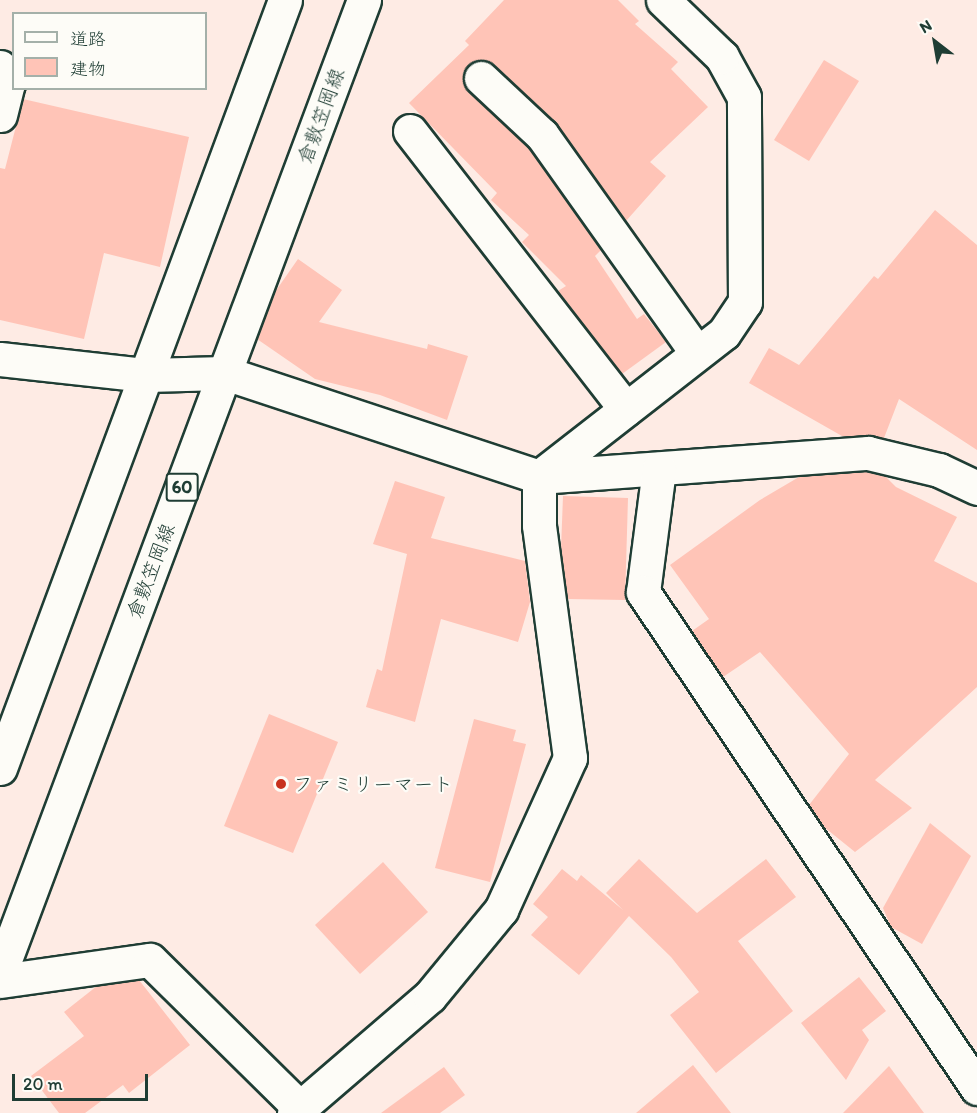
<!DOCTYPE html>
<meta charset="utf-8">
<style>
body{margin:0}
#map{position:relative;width:977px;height:1113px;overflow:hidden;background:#feebe4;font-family:Itim,"Klee One",sans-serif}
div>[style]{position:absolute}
.building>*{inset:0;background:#ffc4b7}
.roads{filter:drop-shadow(2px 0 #1f3d34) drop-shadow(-2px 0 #1f3d34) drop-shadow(0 2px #1f3d34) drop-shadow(0 -2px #1f3d34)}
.minor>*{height:33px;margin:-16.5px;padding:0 16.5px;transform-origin:16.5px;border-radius:16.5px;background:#fdfcf7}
.major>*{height:33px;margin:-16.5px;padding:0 16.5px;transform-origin:16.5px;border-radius:16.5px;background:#fdfcf7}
.dots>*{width:16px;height:16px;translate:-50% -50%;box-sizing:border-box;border:3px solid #fdfcf7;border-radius:50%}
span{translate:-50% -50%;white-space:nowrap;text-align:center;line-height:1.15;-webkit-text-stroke:4.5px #fdfcf7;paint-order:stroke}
.shield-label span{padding:2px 4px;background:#fdfcf7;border:2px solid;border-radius:4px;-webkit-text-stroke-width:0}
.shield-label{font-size:18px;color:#1f3d34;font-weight:700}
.street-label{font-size:20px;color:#1f3d34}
.poi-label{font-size:20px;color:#1f3d34}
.left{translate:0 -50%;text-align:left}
.legend{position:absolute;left:12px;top:12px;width:195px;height:78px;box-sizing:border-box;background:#fdfcf7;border:2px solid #a4b0a9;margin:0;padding:8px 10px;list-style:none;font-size:18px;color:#1f3d34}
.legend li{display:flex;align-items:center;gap:12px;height:30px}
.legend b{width:30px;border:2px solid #a4b0a9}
.north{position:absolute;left:905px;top:12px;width:60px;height:60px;-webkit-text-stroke:4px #fdfcf7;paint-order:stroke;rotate:329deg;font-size:16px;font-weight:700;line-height:24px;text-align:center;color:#1f3d34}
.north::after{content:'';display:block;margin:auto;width:21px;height:27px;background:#1f3d34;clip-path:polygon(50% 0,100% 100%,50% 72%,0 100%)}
.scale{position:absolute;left:12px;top:1074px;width:136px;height:27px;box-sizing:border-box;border:3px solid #1f3d34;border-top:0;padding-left:8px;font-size:18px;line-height:21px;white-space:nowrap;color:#1f3d34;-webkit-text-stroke:4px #fdfcf7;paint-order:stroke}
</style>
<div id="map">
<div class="building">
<div style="clip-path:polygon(504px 0,618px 0,639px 21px,635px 24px,678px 62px,671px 69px,708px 107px,650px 162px,666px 176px,626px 221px,557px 124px,494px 64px,476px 60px,463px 73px,468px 91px,528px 147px,601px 250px,595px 256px,637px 319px,644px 314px,666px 342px,622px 374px,558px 291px,566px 286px,522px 242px,529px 235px,491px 200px,497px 193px,409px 103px,469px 45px,465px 41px)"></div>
<div style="clip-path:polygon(824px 60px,859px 81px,809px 161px,774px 140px)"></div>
<div style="clip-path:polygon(23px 99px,189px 137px,160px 267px,104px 253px,84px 339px,0 320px,0 168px,5px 169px)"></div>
<div style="clip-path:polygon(935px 210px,977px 245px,977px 450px,899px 399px,884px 438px,842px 436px,749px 383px,769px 348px,799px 365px,874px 276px,878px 279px)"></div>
<div style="clip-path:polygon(298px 259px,342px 290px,319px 322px,427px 349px,428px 344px,468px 356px,447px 420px,380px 395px,315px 379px,257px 339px,275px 292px)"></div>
<div style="clip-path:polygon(866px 472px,886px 477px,896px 487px,957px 517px,934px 561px,977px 583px,977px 687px,875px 780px,912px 808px,855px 852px,824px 827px,809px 805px,849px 754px,760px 652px,723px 677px,692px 631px,709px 619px,670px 565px,760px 500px,799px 477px)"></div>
<div style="clip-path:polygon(395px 481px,445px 497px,431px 538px,525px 561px,530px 602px,518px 642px,441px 619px,415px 722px,366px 707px,377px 669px,382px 671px,407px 554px,373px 544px)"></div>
<div style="clip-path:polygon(563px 496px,628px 498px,625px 600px,568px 599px,561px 549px)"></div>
<div style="clip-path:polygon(269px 714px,338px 742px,293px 853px,224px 826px)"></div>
<div style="clip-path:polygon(474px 719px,516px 730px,513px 741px,526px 744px,490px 882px,435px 868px)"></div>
<div style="clip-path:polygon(930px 823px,971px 856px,922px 944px,891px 927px,883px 908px)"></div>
<div style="clip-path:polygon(639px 859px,697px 913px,766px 859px,796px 897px,738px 941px,793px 1011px,716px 1073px,670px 1015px,699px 992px,671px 957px,629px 916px,579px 975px,531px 935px,548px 917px,533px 904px,562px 869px,577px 881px,581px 875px,623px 910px,606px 893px)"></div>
<div style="clip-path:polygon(383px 862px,428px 912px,360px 974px,315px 925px)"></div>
<div style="clip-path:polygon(859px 977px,886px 1011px,862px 1030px,869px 1040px,846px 1080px,801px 1023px)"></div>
<div style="clip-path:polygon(139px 980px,190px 1045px,129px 1093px,123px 1085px,85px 1113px,59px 1113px,31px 1076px,84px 1036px,64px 1012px,97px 986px)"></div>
<div style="clip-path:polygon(693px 1065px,731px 1113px,636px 1113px)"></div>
<div style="clip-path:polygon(889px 1066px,924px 1113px,843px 1113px)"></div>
<div style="clip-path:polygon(444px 1067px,465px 1095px,440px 1113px,381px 1113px)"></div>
</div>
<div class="roads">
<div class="minor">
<div style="left:0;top:67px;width:18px;rotate:63deg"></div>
<div style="left:8px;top:83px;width:33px;rotate:104deg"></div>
<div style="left:481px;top:78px;width:83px;rotate:43.1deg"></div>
<div style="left:542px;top:135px;width:267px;rotate:54.6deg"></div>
<div style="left:410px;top:131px;width:352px;rotate:52.2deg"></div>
<div style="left:0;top:359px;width:147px;rotate:6.3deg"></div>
<div style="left:146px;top:375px;width:79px;rotate:-1.5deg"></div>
<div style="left:225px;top:373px;width:331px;rotate:18.3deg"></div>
<div style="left:539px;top:477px;width:330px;rotate:-4.2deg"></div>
<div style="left:868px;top:453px;width:73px;rotate:13.5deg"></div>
<div style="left:939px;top:470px;width:42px;rotate:25.3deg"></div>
<div style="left:659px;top:469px;width:124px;rotate:97.4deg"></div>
<div style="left:643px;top:592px;width:598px;rotate:56.04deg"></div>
<div style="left:539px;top:477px;width:234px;rotate:-37.9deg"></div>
<div style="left:724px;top:333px;width:37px;rotate:-56deg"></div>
<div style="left:745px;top:302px;width:205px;rotate:-90.3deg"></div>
<div style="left:744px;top:97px;width:46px;rotate:-118.8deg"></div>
<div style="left:722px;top:57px;width:82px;rotate:-136deg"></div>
<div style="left:0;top:981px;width:151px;rotate:-8deg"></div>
<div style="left:150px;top:960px;width:211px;rotate:44.6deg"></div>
<div style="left:294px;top:1113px;width:179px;rotate:-40.7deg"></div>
<div style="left:430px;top:996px;width:112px;rotate:-50.5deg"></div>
<div style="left:501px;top:910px;width:167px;rotate:-65.6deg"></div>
<div style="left:570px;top:758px;width:235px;rotate:-97.6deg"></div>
<div style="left:539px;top:525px;width:48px;rotate:-90deg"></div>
</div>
<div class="major">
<div style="left:0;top:768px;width:819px;rotate:-69.64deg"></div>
<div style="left:0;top:973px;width:1039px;rotate:-69.49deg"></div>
</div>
</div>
<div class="dots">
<div style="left:281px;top:784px;background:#c8321e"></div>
</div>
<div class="shield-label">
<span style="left:182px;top:487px">60</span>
</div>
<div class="street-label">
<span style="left:321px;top:116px;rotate:-70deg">倉敷笠岡線</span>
<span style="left:151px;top:571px;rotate:-69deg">倉敷笠岡線</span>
</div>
<div class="poi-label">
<span class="left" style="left:293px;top:784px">ファミリーマート</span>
</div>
<ul class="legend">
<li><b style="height:8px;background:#fdfcf7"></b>道路</li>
<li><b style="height:16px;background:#ffc4b7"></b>建物</li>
</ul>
<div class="north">N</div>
<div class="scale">20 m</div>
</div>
